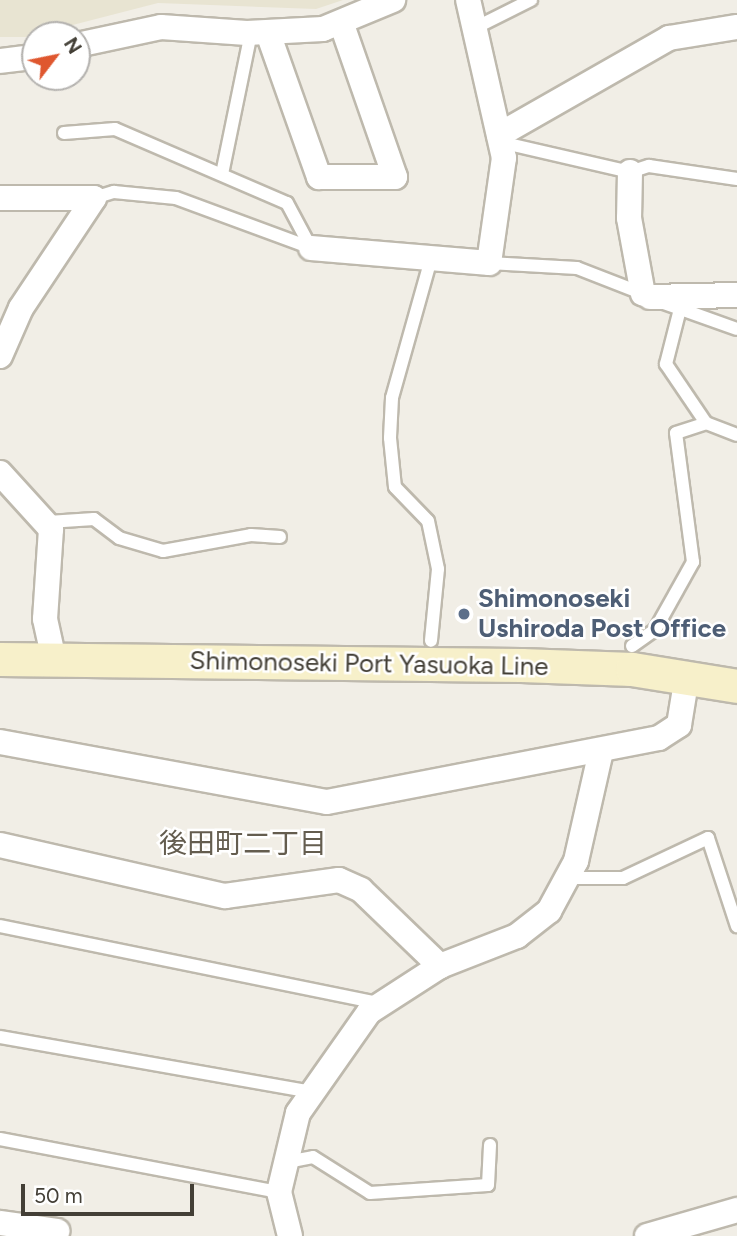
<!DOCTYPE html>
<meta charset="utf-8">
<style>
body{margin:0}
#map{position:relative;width:737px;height:1236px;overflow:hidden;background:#f1eee6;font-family:Figtree,"Noto Sans JP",sans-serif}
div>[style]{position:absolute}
.education>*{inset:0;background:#e8e4d2}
.roads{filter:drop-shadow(2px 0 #beb9ad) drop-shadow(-2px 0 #beb9ad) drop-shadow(0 2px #beb9ad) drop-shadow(0 -2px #beb9ad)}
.lane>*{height:12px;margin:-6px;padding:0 6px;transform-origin:6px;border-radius:6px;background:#fff}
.street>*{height:24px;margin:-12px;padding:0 12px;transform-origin:12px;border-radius:12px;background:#fff}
.secondary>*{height:33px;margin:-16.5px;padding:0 16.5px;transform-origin:16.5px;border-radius:16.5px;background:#f7f0ca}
.dots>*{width:19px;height:19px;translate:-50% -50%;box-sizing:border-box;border:4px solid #fff;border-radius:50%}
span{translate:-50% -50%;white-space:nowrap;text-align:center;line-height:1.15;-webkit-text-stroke:5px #fff;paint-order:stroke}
.service-label{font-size:26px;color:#4e5e75;font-weight:700}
.left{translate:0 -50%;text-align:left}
.street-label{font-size:26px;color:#433f36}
.neighbourhood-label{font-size:28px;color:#645d4f}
.north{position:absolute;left:21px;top:21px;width:70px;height:70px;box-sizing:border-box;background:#fff;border:2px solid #b4b2af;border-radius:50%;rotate:58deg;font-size:19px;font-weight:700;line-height:28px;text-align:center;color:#433f36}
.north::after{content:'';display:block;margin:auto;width:24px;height:32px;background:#df572f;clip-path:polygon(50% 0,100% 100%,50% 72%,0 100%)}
.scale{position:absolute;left:21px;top:1184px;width:173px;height:32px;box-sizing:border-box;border:4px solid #433f36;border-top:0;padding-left:9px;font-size:21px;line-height:24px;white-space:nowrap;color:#433f36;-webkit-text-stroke:5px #fff;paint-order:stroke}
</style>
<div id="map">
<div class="education">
<div style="clip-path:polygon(0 0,343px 0,316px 9px,158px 3px,26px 37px,0 37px)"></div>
</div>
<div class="roads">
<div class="lane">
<div style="left:473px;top:29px;width:65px;rotate:-26.6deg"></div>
<div style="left:64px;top:133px;width:51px;rotate:-4.5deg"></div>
<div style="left:115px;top:129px;width:187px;rotate:23.3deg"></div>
<div style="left:287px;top:203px;width:51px;rotate:61.9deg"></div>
<div style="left:500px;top:142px;width:133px;rotate:13deg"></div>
<div style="left:630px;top:172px;width:20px;rotate:-18deg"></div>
<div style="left:649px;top:166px;width:89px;rotate:8.4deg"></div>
<div style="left:222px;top:174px;width:144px;rotate:-78.4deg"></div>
<div style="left:94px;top:198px;width:21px;rotate:-17deg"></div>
<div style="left:114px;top:192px;width:62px;rotate:5.5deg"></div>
<div style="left:176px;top:198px;width:144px;rotate:20.3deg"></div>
<div style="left:431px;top:259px;width:144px;rotate:105.7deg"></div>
<div style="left:392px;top:398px;width:40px;rotate:92.9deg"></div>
<div style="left:390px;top:438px;width:49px;rotate:84.2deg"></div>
<div style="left:395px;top:487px;width:47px;rotate:45.9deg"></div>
<div style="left:428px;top:521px;width:49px;rotate:78.2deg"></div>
<div style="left:438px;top:569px;width:72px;rotate:95.6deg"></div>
<div style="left:489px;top:263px;width:88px;rotate:3.3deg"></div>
<div style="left:577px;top:268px;width:72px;rotate:21.2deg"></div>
<div style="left:664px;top:303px;width:77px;rotate:19.6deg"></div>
<div style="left:680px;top:309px;width:57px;rotate:104.3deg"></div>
<div style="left:666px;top:364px;width:71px;rotate:55.9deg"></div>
<div style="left:48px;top:522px;width:46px;rotate:-3.7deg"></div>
<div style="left:94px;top:519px;width:31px;rotate:37deg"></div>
<div style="left:119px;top:538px;width:46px;rotate:16.5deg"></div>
<div style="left:163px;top:551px;width:89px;rotate:-10.3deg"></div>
<div style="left:251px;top:535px;width:29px;rotate:4deg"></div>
<div style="left:632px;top:646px;width:28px;rotate:-35deg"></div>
<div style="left:655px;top:630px;width:78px;rotate:-60.8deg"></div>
<div style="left:693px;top:562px;width:130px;rotate:-97.5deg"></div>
<div style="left:676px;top:433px;width:32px;rotate:-18deg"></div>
<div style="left:706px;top:423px;width:33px;rotate:21deg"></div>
<div style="left:568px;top:878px;width:55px"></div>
<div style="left:623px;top:878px;width:94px;rotate:-25.2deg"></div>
<div style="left:708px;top:838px;width:93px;rotate:71.8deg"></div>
<div style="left:0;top:926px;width:388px;rotate:11.5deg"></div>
<div style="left:0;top:1037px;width:318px;rotate:10deg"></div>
<div style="left:0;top:1139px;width:284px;rotate:10.8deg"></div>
<div style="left:287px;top:1162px;width:26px;rotate:-11deg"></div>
<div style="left:313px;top:1157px;width:67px;rotate:32.3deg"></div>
<div style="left:370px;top:1193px;width:118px;rotate:-3.9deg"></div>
<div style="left:488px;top:1185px;width:40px;rotate:-87.1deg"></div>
</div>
<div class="street">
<div style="left:268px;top:33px;width:153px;rotate:70.5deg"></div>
<div style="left:319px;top:177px;width:76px"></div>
<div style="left:395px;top:177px;width:161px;rotate:-109.2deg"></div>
<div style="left:77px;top:45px;width:86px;rotate:-12.1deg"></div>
<div style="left:161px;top:27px;width:86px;rotate:4deg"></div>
<div style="left:247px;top:33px;width:76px;rotate:-3deg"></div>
<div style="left:323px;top:29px;width:76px;rotate:-22.5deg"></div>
<div style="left:0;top:61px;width:35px;rotate:-7deg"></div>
<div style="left:499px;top:135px;width:196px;rotate:-29.7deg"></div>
<div style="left:669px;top:38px;width:69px;rotate:-9.2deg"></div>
<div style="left:630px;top:172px;width:46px;rotate:91.2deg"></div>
<div style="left:629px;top:218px;width:77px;rotate:79.6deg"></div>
<div style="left:0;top:198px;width:94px"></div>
<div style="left:311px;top:248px;width:179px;rotate:4.8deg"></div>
<div style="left:489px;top:263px;width:106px;rotate:-81.9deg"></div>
<div style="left:504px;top:158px;width:162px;rotate:-102.8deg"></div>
<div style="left:650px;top:297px;width:87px;rotate:-1.3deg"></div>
<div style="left:0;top:356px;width:52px;rotate:-66.4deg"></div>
<div style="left:21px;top:308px;width:132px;rotate:-56.4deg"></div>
<div style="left:0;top:473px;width:76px;rotate:47.7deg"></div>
<div style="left:51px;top:529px;width:90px;rotate:93.8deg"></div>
<div style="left:45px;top:619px;width:42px;rotate:77.6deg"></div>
<div style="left:0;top:742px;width:332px;rotate:10.4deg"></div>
<div style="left:327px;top:802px;width:338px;rotate:-10.9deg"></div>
<div style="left:659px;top:738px;width:24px;rotate:-33deg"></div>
<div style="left:679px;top:725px;width:50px;rotate:-80.7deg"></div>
<div style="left:0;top:845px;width:231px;rotate:12.8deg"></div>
<div style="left:225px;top:896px;width:115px;rotate:-8deg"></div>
<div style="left:339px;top:880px;width:24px;rotate:24deg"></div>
<div style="left:361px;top:890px;width:110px;rotate:43.9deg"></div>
<div style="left:0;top:1223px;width:58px;rotate:8deg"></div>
<div style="left:290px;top:1236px;width:45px;rotate:-104deg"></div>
<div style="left:279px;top:1192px;width:81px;rotate:-76.5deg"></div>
<div style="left:298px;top:1113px;width:123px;rotate:-54.9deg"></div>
<div style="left:369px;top:1012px;width:85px;rotate:-32.9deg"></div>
<div style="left:440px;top:966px;width:83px;rotate:-21.3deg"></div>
<div style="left:517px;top:936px;width:41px;rotate:-38deg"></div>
<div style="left:549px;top:911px;width:57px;rotate:-61.6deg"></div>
<div style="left:576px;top:861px;width:113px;rotate:-77.2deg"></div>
<div style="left:647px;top:1236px;width:94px;rotate:-16.1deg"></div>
</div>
<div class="secondary">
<div style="left:0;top:659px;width:521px;rotate:0.66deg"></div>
<div style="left:521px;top:665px;width:111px;rotate:2.1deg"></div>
<div style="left:632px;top:669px;width:106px;rotate:9.2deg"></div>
</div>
</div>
<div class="dots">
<div style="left:464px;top:614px;background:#5c6f8a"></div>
</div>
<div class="service-label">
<span class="left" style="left:478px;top:614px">Shimonoseki<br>Ushiroda Post Office</span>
</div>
<div class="street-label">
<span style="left:369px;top:664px;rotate:1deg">Shimonoseki Port Yasuoka Line</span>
</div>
<div class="neighbourhood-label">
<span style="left:243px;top:843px">後田町二丁目</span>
</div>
<div class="north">N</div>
<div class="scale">50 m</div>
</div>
